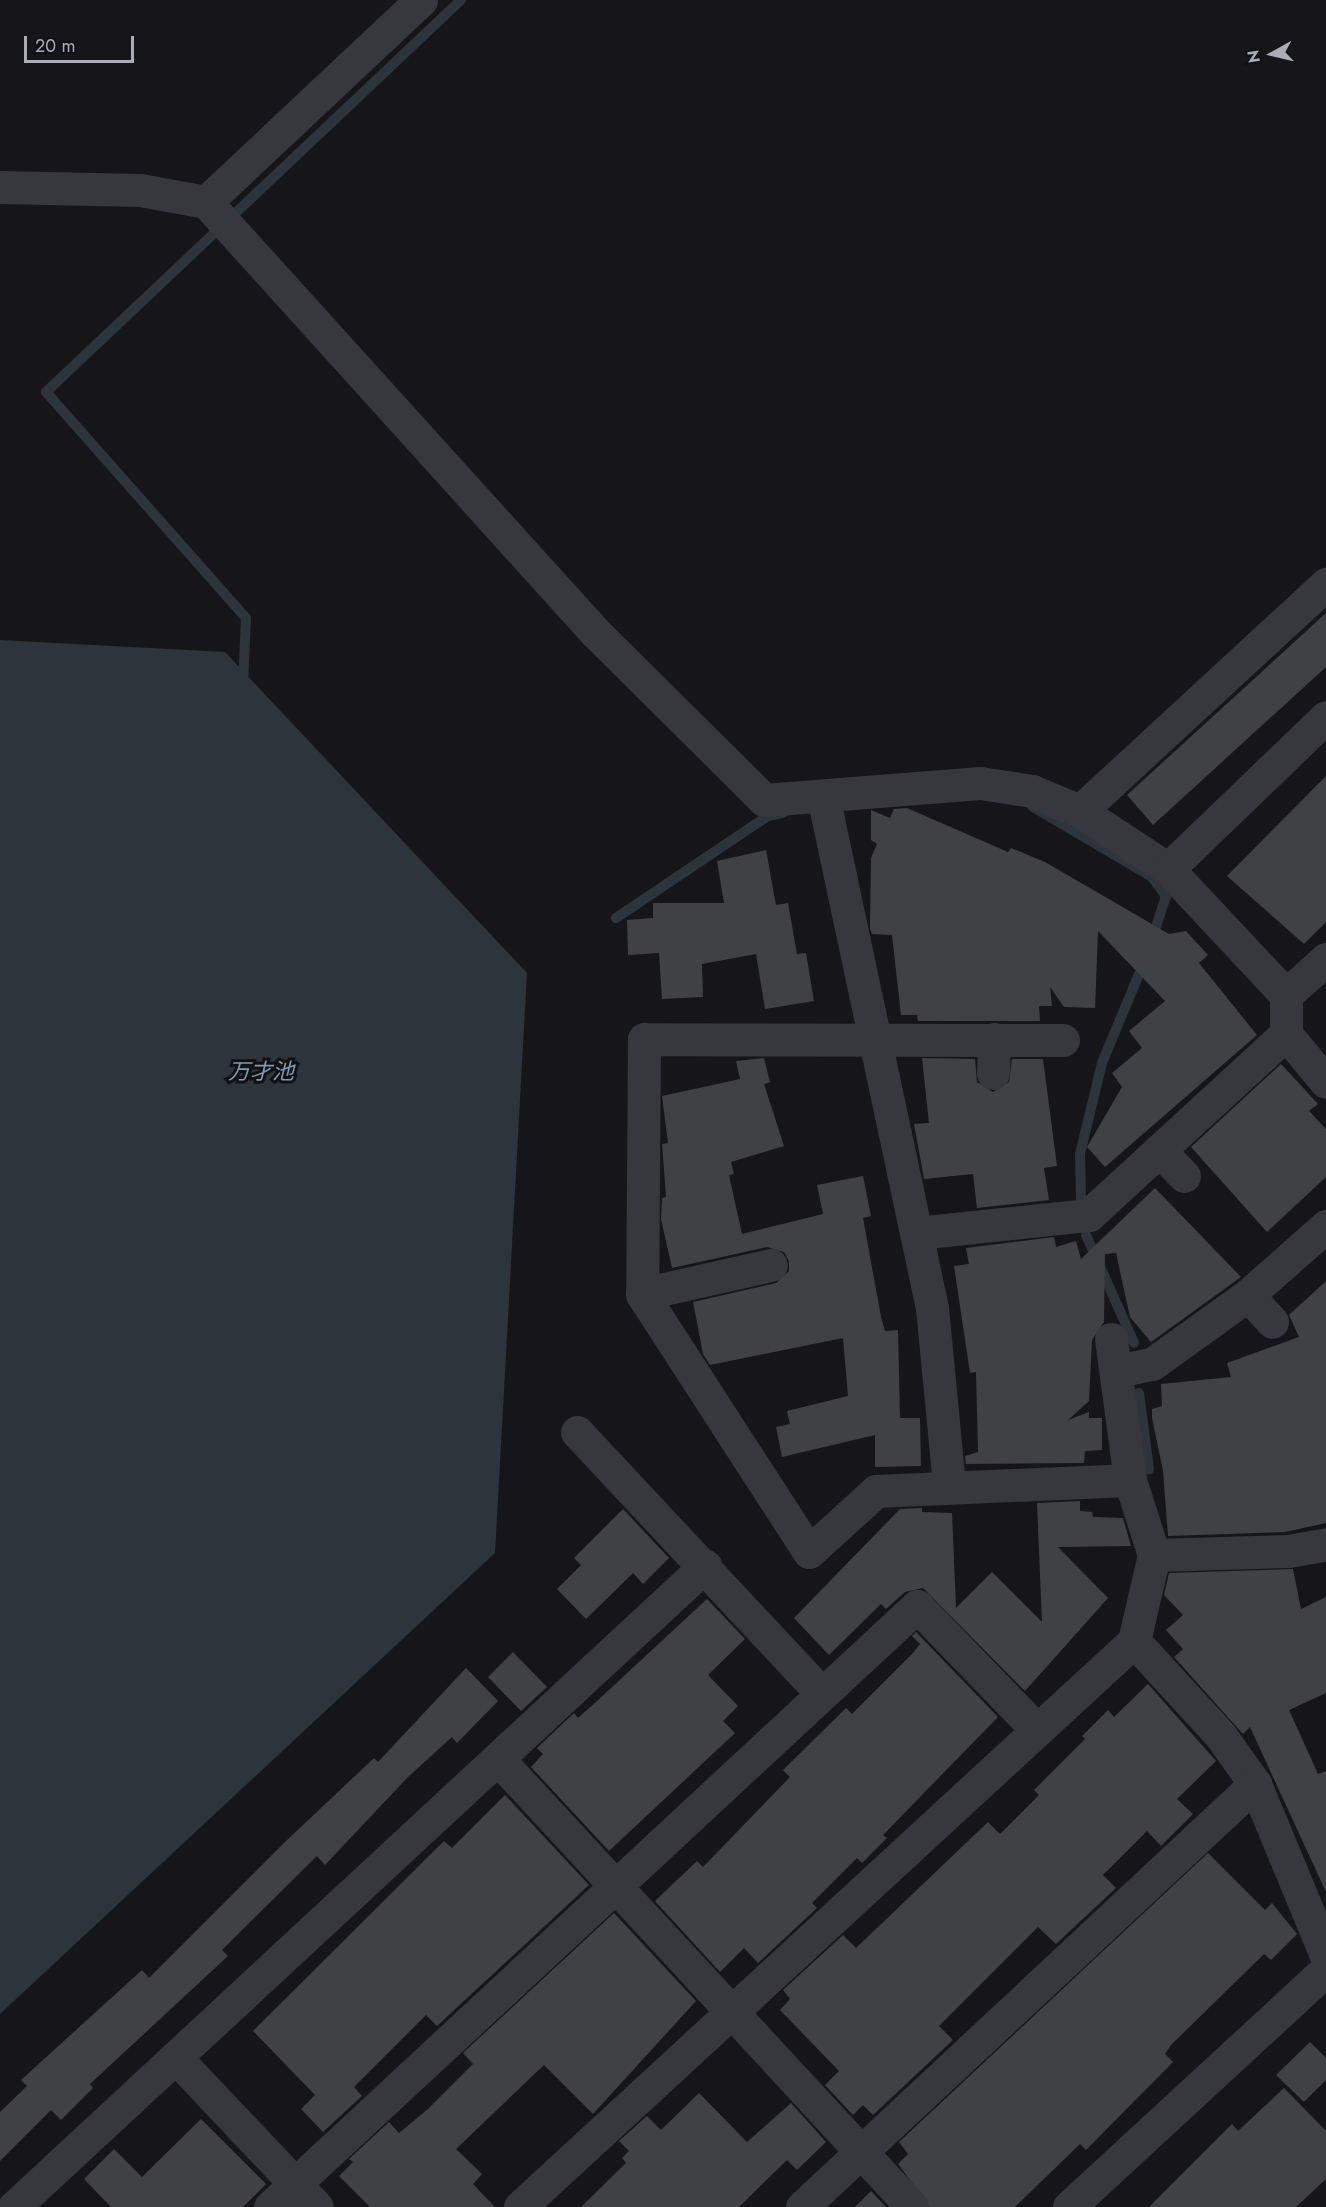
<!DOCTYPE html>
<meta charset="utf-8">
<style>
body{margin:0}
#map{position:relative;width:1326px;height:2207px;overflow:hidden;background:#161618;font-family:Jost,"Noto Sans JP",sans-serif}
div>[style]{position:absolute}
.water>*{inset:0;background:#2c353c}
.stream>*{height:10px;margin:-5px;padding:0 5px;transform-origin:5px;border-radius:5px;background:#2c353c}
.building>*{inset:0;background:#404145}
.minor>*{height:33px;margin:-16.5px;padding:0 16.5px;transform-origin:16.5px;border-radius:16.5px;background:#37383d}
span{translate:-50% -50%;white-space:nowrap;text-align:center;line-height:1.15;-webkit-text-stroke:6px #111113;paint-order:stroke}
.water-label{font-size:22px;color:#7f9bb3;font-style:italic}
.north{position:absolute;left:1242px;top:24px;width:60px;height:60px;-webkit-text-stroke:4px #111113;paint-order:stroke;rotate:262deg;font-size:16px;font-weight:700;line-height:24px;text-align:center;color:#a8adb8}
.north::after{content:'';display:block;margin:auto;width:21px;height:27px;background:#a8adb8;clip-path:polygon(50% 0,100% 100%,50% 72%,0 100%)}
.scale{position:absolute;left:24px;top:36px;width:110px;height:27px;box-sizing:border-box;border:3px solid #a8adb8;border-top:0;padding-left:8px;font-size:18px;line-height:21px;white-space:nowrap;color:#a8adb8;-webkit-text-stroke:4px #111113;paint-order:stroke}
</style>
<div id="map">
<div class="water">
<div style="clip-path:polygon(0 640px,225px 652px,527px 973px,495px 1553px,0 2014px)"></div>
</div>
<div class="stream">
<div style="left:243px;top:684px;width:66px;rotate:-87.4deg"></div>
<div style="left:246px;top:618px;width:302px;rotate:-131.5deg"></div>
<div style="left:46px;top:392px;width:571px;rotate:-43.37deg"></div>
<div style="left:1033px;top:807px;width:138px;rotate:30.5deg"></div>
<div style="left:1152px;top:877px;width:24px;rotate:54deg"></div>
<div style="left:1166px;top:896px;width:45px;rotate:108deg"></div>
<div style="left:616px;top:918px;width:183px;rotate:-33.9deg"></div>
<div style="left:768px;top:816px;width:15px;rotate:-11deg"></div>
<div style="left:1081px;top:1199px;width:45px;rotate:-91.3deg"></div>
<div style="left:1080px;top:1154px;width:94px;rotate:-76.4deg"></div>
<div style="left:1102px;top:1063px;width:109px;rotate:-67.4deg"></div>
<div style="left:1086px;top:1235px;width:118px;rotate:66deg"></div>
<div style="left:1139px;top:1393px;width:77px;rotate:82.5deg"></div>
</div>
<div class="building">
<div style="clip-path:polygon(1326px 613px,1326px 667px,1153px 825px,1127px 795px)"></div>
<div style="clip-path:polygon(1326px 776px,1326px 922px,1304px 944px,1227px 876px)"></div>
<div style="clip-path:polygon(907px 808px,1008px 852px,1011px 848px,1045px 862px,1169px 934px,1186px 931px,1208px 955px,1199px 963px,1257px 1035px,1105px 1167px,1087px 1147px,1122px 1087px,1112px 1073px,1142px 1048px,1129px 1031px,1165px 1001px,1098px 931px,1095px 1008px,1064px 1007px,1050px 987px,1052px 1006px,1039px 1006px,1040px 1021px,918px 1021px,917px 1015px,901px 1015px,892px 935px,872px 934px,870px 929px,871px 858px,877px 844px,871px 840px,871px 810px,890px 818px,894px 809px)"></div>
<div style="clip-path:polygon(766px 850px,776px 905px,788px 903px,797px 954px,806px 953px,814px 1001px,765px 1009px,756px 954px,702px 964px,703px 997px,662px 999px,659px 953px,628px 955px,627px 920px,653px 918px,653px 903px,724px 903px,717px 861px)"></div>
<div style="clip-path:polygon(764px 1058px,770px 1082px,764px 1084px,784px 1146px,731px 1162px,734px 1174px,729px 1175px,742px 1234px,823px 1214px,817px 1185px,863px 1176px,871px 1216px,863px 1218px,881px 1317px,885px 1331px,898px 1330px,900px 1418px,920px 1418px,921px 1466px,875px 1467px,875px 1435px,782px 1457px,776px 1427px,790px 1424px,787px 1411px,848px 1396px,843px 1338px,710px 1365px,703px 1354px,693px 1302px,776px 1283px,789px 1271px,789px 1261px,784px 1252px,767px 1247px,672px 1268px,661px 1219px,662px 1198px,666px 1197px,662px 1144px,668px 1143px,662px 1096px,740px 1079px,736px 1061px)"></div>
<div style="clip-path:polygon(922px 1058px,975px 1059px,977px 1082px,993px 1092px,1009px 1082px,1012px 1059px,1043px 1059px,1057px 1166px,1044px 1168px,1049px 1200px,977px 1208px,973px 1174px,924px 1179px,914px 1124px,929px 1123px)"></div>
<div style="clip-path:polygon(1281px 1064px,1318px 1104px,1309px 1111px,1326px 1129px,1326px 1177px,1267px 1232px,1191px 1147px)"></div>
<div style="clip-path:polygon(1155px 1188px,1241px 1277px,1151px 1342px,1130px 1317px,1116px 1253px,1105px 1254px,1104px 1322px,1092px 1340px,1089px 1401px,1068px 1420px,1089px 1412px,1089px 1418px,1102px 1418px,1102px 1450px,1085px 1451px,1084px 1463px,966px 1464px,965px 1456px,978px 1452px,976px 1372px,970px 1373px,954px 1266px,969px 1264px,966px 1248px,1054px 1237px,1056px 1247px,1076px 1241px,1081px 1259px)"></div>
<div style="clip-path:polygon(1326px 1281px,1326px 1523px,1285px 1532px,1168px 1536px,1163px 1471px,1152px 1418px,1152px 1409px,1162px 1406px,1161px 1384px,1231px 1377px,1227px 1363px,1299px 1337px,1289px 1315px)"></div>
<div style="clip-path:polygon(1080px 1501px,1080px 1511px,1092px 1512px,1093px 1517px,1123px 1518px,1131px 1546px,1058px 1547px,1108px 1598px,1025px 1691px,923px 1588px,905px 1592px,886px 1609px,881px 1604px,829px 1655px,794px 1618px,900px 1509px,922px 1508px,922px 1512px,952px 1513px,956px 1608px,992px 1572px,1042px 1622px,1037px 1503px)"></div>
<div style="clip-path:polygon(623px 1509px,669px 1558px,643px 1584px,633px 1573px,586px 1619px,557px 1589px,581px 1565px,574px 1558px)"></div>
<div style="clip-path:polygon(1293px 1569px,1301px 1609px,1326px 1597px,1326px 1693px,1289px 1710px,1318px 1774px,1326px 1771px,1326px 1892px,1250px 1727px,1243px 1734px,1174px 1657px,1183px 1649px,1166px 1630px,1183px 1615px,1164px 1595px,1169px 1573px)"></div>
<div style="clip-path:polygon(707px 1599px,745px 1639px,708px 1675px,738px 1706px,723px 1721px,735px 1733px,609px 1851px,531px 1767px,543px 1754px,537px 1748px,574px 1713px,578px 1718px,597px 1701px)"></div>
<div style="clip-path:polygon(916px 1632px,998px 1717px,883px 1835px,887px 1838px,862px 1863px,857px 1858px,812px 1903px,817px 1908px,758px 1963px,744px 1948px,720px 1972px,655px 1901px,697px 1861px,703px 1867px,790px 1777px,783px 1770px,846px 1708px,852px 1714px,912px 1654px,920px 1644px,912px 1636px)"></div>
<div style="clip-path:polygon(513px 1652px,547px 1687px,521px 1711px,488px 1677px)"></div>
<div style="clip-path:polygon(466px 1668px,498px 1701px,457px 1743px,452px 1737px,408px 1777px,325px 1865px,317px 1856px,222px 1950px,228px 1956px,90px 2084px,93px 2088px,61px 2120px,51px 2110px,0 2161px,0 2112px,27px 2086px,21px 2080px,142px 1970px,149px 1978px,285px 1842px,374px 1758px,378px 1762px)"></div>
<div style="clip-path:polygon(1148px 1684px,1216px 1761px,1177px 1799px,1193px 1814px,1161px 1846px,1147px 1831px,1103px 1875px,1116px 1888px,1056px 1944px,1038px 1927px,939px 2026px,953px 2040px,873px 2115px,863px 2105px,853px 2115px,825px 2085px,839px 2071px,780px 2010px,790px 1999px,783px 1990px,843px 1935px,856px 1948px,988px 1822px,1000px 1834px,1039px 1795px,1034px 1790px,1085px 1739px,1082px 1736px,1108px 1710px,1114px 1717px)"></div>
<div style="clip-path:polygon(505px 1795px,589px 1885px,437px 2026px,426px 2015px,354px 2087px,362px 2096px,323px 2132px,301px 2109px,315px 2095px,253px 2031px,444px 1841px,452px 1848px)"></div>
<div style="clip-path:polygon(1208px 1853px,1265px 1910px,1272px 1903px,1297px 1934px,1271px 1960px,1264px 1954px,1171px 2045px,1165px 2054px,1173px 2062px,1086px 2150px,1080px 2144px,1015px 2207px,930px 2207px,898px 2164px,908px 2154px,899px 2142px)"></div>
<div style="clip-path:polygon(614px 1913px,696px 2001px,593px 2114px,544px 2065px,456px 2149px,482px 2174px,473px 2184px,495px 2207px,370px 2207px,339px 2176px,353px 2162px,349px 2159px,389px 2122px,399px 2133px,428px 2109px,473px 2064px,463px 2053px)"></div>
<div style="clip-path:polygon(1310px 2042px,1326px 2058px,1326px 2080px,1304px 2102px,1276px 2075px)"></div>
<div style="clip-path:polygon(1284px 2088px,1326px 2131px,1326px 2179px,1296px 2207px,1149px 2207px,1232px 2124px,1238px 2131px)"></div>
<div style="clip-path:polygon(699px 2093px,747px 2142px,791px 2103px,826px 2142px,797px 2170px,787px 2160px,739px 2207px,581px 2207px,626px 2163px,622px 2158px,629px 2151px,619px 2141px,647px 2116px,661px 2130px)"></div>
<div style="clip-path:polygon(201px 2119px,266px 2184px,243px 2207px,111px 2207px,84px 2179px,114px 2149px,142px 2177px)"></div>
<div style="clip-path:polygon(871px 2191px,886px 2207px,855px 2207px)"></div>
</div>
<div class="minor">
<div style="left:0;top:187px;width:140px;rotate:1.2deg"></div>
<div style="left:140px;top:190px;width:67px;rotate:10.3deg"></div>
<div style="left:206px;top:202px;width:580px;rotate:47.87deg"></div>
<div style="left:595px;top:632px;width:238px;rotate:44.8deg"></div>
<div style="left:764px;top:800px;width:217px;rotate:-4.5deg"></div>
<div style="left:980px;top:783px;width:53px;rotate:8.7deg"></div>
<div style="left:1032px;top:791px;width:52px;rotate:22.6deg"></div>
<div style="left:1080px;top:811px;width:105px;rotate:33.4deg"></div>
<div style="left:1168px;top:869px;width:173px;rotate:46.9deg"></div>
<div style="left:1286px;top:995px;width:39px;rotate:90deg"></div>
<div style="left:1286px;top:1034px;width:62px;rotate:50.2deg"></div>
<div style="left:206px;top:202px;width:295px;rotate:-43.2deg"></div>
<div style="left:823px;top:796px;width:523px;rotate:77.98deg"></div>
<div style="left:932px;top:1308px;width:176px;rotate:84.5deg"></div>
<div style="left:1080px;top:811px;width:335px;rotate:-42.7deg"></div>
<div style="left:1168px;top:869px;width:219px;rotate:-43.9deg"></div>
<div style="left:1286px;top:995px;width:54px;rotate:-42deg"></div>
<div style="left:1063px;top:1040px;width:419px;rotate:-179.9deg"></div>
<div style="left:644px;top:1039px;width:255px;rotate:90.4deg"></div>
<div style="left:642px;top:1294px;width:307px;rotate:57.1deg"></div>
<div style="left:809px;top:1552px;width:91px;rotate:-42.3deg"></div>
<div style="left:876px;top:1491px;width:254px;rotate:-2.5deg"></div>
<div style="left:993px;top:1073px;width:34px;rotate:-88deg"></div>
<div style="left:1159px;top:1150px;width:36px;rotate:46deg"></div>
<div style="left:917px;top:1233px;width:173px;rotate:-6deg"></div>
<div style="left:1089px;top:1215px;width:268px;rotate:-42.6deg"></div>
<div style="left:642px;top:1294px;width:132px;rotate:-12.7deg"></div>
<div style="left:1248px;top:1295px;width:36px;rotate:48deg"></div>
<div style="left:1111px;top:1339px;width:142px;rotate:82.3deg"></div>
<div style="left:1130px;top:1480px;width:79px;rotate:72.3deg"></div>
<div style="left:1154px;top:1555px;width:88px;rotate:103.1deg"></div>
<div style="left:1134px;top:1641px;width:129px;rotate:47.5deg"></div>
<div style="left:1221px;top:1736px;width:59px;rotate:54.7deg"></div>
<div style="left:1255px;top:1784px;width:185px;rotate:67.5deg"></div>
<div style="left:1118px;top:1371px;width:35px;rotate:-12deg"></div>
<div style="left:1152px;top:1364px;width:118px;rotate:-35.7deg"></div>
<div style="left:1248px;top:1295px;width:104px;rotate:-41.5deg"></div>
<div style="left:577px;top:1432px;width:357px;rotate:46.9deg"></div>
<div style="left:1154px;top:1555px;width:134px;rotate:-1.7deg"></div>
<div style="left:1288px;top:1551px;width:39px;rotate:-10deg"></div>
<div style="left:499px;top:1760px;width:609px;rotate:47.26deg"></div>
<div style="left:178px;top:2060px;width:202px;rotate:46.6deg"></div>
<div style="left:14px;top:2207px;width:943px;rotate:-42.85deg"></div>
<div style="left:270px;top:2207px;width:883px;rotate:-42.89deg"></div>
<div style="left:917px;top:1606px;width:171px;rotate:45.9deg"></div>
<div style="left:520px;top:2207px;width:835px;rotate:-42.67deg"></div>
<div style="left:802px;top:2207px;width:620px;rotate:-43.04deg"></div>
<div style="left:1069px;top:2207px;width:350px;rotate:-42.7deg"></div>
</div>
<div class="water-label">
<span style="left:261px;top:1072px">万才池</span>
</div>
<div class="north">N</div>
<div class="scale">20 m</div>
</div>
